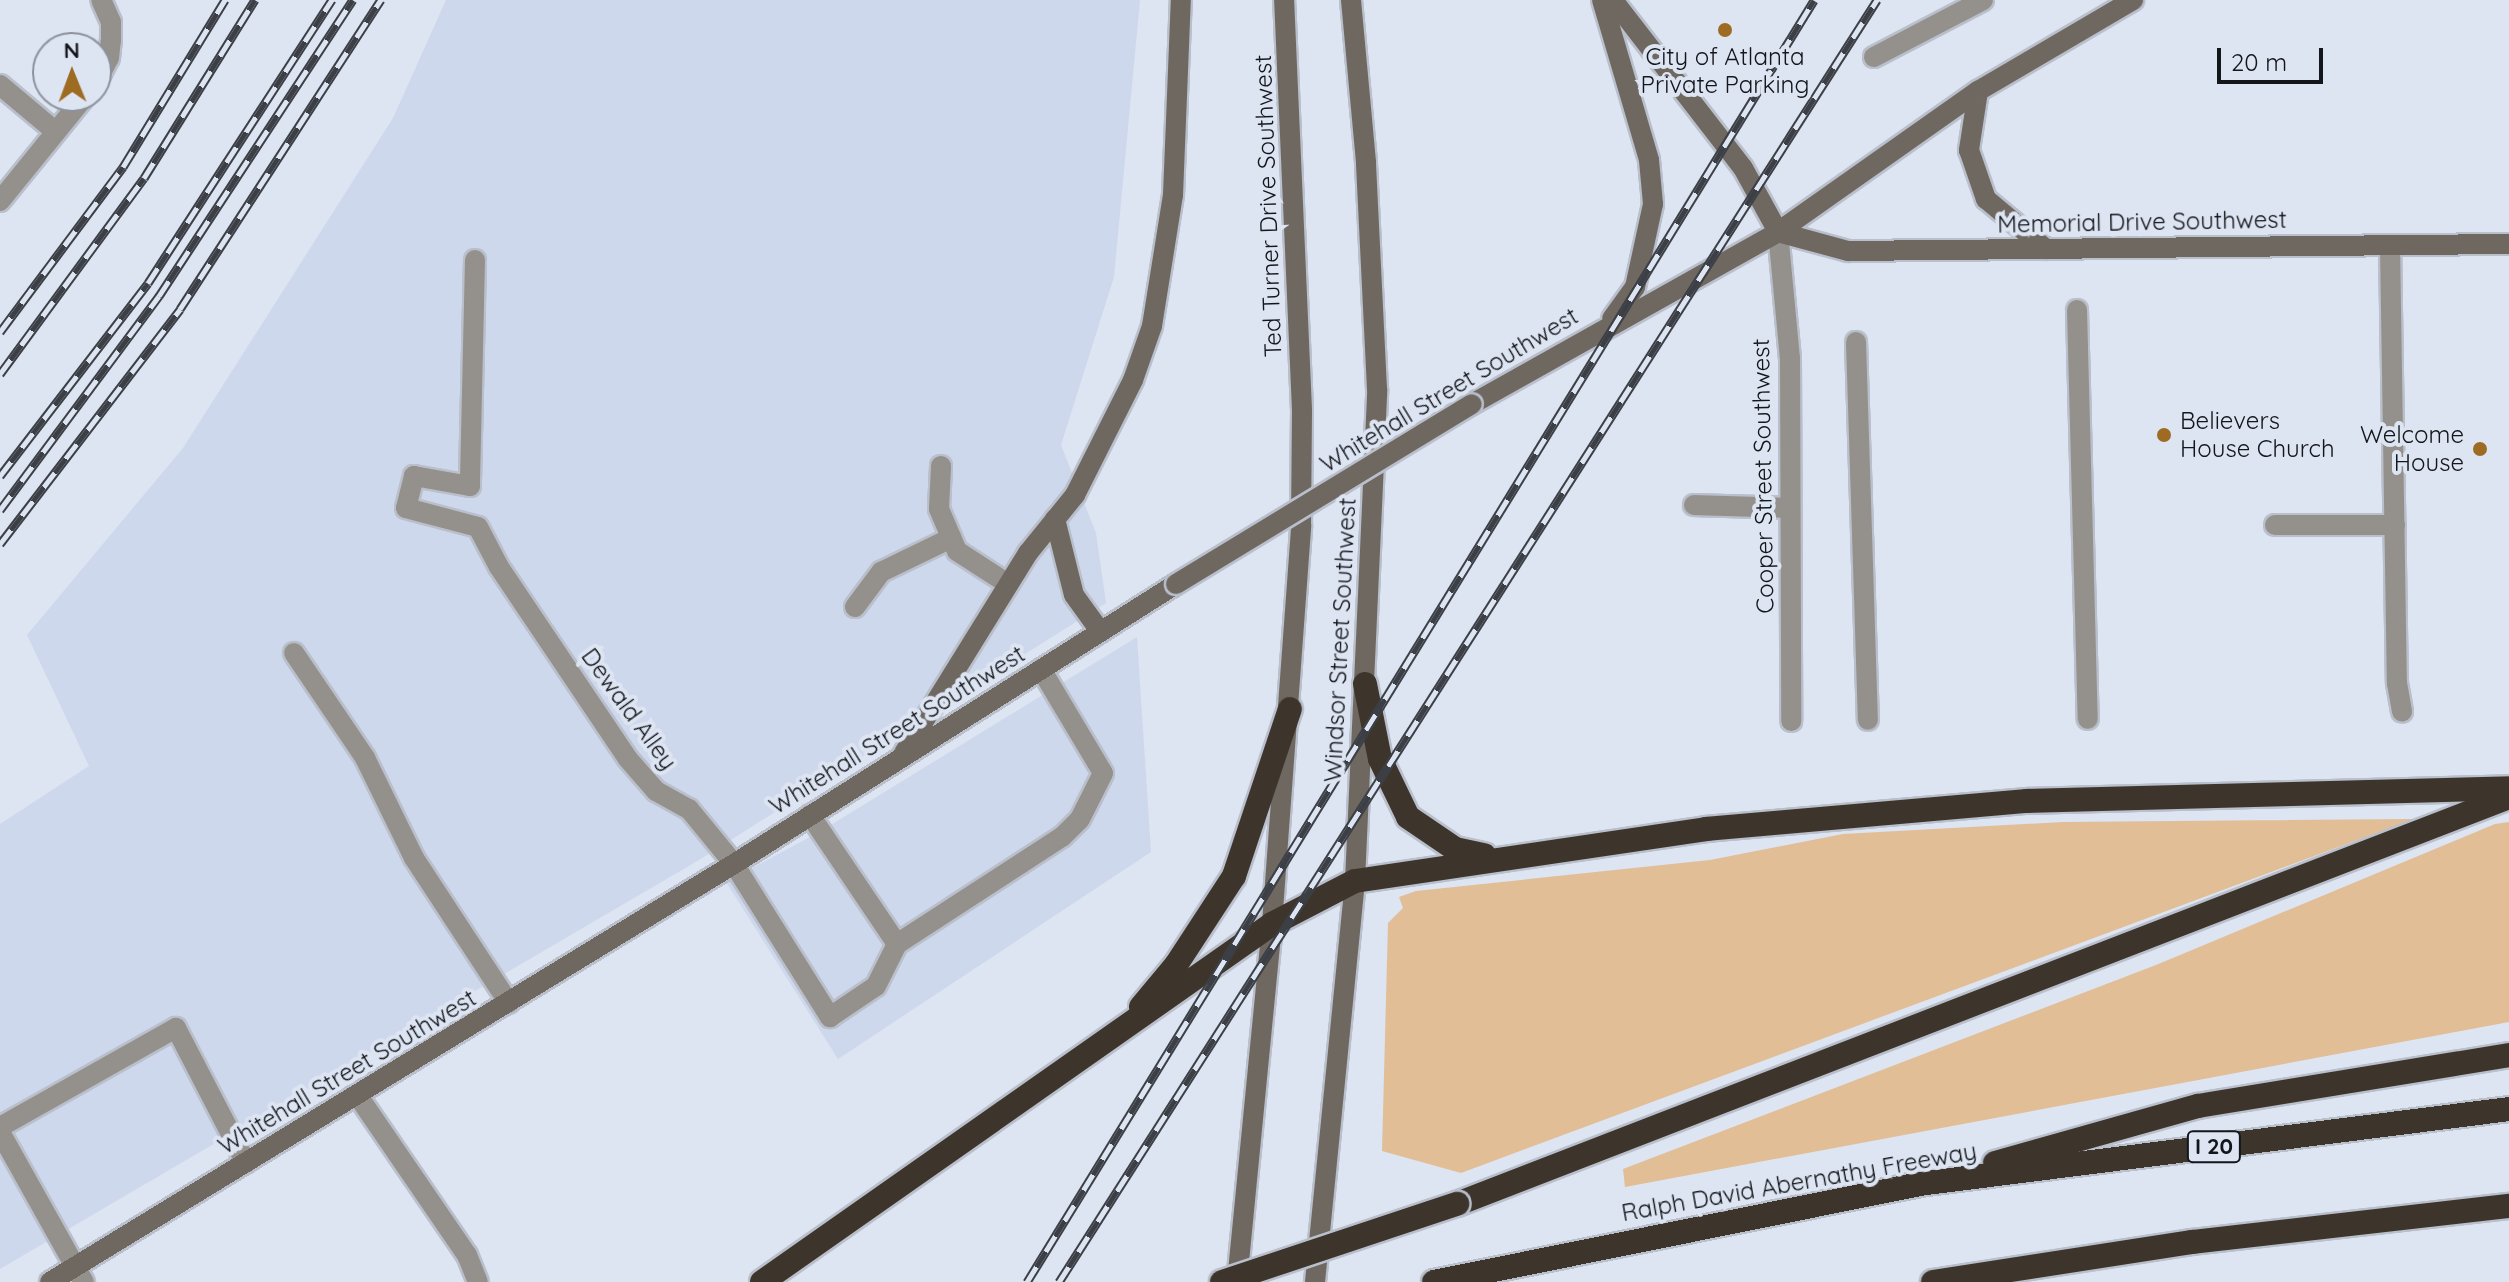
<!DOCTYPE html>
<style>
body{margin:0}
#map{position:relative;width:2509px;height:1282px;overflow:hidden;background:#dde4f2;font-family:Quicksand,sans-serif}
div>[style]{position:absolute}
.built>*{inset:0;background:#ced8ec}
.green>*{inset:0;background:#e1be95}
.roads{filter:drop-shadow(2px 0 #b9bfcb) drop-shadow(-2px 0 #b9bfcb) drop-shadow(0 2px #b9bfcb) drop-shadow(0 -2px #b9bfcb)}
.lane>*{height:20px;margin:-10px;padding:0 10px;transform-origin:10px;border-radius:10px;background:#94908b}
.street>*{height:20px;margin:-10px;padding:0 10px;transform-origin:10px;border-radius:10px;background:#94908b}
.secondary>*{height:20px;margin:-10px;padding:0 10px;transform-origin:10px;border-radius:10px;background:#6f6861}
.highway>*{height:24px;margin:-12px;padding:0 12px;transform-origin:12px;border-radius:12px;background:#3d352c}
.rail>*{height:9px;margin-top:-4.5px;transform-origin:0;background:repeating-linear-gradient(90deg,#dde4f2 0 18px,#3c4046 0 36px);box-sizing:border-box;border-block:2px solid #3c4046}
.bridges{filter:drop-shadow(2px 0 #b9bfcb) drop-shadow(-2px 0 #b9bfcb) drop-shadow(0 2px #b9bfcb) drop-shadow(0 -2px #b9bfcb)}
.secondary-bridge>*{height:20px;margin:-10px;padding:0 10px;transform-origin:10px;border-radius:10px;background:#6f6861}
.highway-bridge>*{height:24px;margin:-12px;padding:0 12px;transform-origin:12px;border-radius:12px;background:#3d352c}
.dots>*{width:22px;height:22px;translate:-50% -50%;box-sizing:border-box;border:4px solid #dde4f2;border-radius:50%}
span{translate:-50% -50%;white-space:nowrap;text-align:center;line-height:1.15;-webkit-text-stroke:8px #dde4f2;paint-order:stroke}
.shield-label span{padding:2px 6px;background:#dde4f2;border:2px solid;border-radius:6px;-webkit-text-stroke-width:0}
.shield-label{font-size:22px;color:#13161a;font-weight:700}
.poi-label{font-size:24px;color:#13161a}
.left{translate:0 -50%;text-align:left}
.right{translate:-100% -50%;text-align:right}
.street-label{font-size:24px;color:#13161a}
.north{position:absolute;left:32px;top:32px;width:80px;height:80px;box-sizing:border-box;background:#dde4f2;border:2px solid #8c929c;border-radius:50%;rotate:359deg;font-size:22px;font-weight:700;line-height:32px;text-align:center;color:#13161a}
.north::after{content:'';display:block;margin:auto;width:28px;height:36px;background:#9e6b22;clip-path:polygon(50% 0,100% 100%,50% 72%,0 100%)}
.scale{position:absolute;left:2217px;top:48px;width:106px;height:36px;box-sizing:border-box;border:4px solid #13161a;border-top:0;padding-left:10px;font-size:24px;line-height:28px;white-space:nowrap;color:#13161a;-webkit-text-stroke:6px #dde4f2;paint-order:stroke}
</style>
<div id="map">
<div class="built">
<div style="clip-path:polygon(446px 0,1140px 0,1114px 277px,1061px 445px,1096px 533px,1106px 603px,699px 860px,0 1269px,0 824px,89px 766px,27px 635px,183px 448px,393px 118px)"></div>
<div style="clip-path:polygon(1137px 637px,1151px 852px,838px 1059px,726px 882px,821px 831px)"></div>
</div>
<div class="green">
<div style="clip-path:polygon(2414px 819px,1461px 1173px,1382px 1151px,1388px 923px,1403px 908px,1399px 897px,1416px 891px,1710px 860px,1843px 834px,2063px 822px)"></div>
<div style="clip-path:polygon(2509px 822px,2509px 1022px,1625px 1187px,1623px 1169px,2156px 965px,2495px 824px)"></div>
</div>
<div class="roads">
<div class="lane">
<div style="left:1874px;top:57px;width:123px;rotate:-27.6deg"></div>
<div style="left:475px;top:260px;width:226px;rotate:91.3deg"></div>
<div style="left:470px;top:486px;width:57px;rotate:-169.9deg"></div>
<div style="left:414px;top:476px;width:33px;rotate:104deg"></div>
<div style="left:406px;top:508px;width:74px;rotate:14.8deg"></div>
<div style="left:478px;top:527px;width:45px;rotate:62.3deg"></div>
<div style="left:2077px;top:310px;width:409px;rotate:88.5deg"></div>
<div style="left:1856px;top:342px;width:378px;rotate:88.2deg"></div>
<div style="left:941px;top:466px;width:43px;rotate:92.7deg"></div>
<div style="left:939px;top:509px;width:46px;rotate:66.8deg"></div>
<div style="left:957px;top:551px;width:61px;rotate:32.9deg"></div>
<div style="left:1694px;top:505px;width:96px;rotate:1.8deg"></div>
<div style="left:2275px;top:525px;width:120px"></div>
<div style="left:855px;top:607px;width:44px;rotate:-53.4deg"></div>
<div style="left:881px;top:572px;width:78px;rotate:-25.9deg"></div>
<div style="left:294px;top:653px;width:127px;rotate:55.9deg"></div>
<div style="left:365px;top:758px;width:111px;rotate:63.9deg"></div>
<div style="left:414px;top:858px;width:173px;rotate:56.8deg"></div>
<div style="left:810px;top:815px;width:156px;rotate:56deg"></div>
<div style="left:734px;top:864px;width:181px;rotate:57.9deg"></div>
<div style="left:830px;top:1017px;width:55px;rotate:-34deg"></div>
<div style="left:876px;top:986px;width:47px;rotate:-63.4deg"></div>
<div style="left:897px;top:944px;width:197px;rotate:-33deg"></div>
<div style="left:1062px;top:837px;width:25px;rotate:-45deg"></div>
<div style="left:1080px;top:819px;width:51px;rotate:-63.4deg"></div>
<div style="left:1103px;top:773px;width:121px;rotate:-120.8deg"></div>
<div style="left:358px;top:1096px;width:193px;rotate:55.6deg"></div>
<div style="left:467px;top:1255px;width:29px;rotate:68deg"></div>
<div style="left:0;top:1127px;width:202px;rotate:-29.4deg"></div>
<div style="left:176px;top:1028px;width:152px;rotate:62.6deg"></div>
<div style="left:0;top:1132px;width:172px;rotate:60.8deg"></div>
</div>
<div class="street">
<div style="left:96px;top:83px;width:28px;rotate:-63deg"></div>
<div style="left:109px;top:58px;width:18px;rotate:-84deg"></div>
<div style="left:111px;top:40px;width:18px;rotate:-90deg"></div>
<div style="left:111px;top:22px;width:24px;rotate:-114deg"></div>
<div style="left:0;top:85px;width:73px;rotate:40deg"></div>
<div style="left:0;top:201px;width:135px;rotate:-51deg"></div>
<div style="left:1778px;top:232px;width:127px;rotate:84.6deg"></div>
<div style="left:1790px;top:358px;width:363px;rotate:89.8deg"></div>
<div style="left:2390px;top:245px;width:438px;rotate:89.1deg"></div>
<div style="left:2397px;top:683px;width:29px;rotate:80deg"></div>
<div style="left:499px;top:567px;width:231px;rotate:56.1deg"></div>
<div style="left:628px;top:759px;width:43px;rotate:48.8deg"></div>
<div style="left:656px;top:791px;width:38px;rotate:29deg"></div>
<div style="left:689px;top:809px;width:71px;rotate:50.7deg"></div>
</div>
<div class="secondary">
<div style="left:1602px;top:0;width:167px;rotate:73.6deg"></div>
<div style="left:1649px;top:160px;width:44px;rotate:84.8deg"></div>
<div style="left:1653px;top:204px;width:85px;rotate:102.2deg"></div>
<div style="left:1635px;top:287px;width:39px;rotate:126deg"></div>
<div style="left:1613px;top:0;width:212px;rotate:52.3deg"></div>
<div style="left:1743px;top:168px;width:73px;rotate:61.3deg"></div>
<div style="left:1978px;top:91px;width:60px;rotate:98.7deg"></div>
<div style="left:1969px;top:150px;width:52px;rotate:70.9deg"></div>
<div style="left:1986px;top:199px;width:78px;rotate:39.8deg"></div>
<div style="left:1778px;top:232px;width:73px;rotate:15.2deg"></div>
<div style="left:1848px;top:251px;width:661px;rotate:-0.61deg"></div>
<div style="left:1472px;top:404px;width:351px;rotate:-29.3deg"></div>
<div style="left:1778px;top:232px;width:245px;rotate:-35.2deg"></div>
<div style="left:1978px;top:91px;width:180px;rotate:-30.4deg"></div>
<div style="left:1055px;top:519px;width:78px;rotate:76deg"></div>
<div style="left:1074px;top:595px;width:44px;rotate:54.2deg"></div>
<div style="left:904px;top:753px;width:235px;rotate:-58.2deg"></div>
<div style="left:1028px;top:553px;width:75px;rotate:-51deg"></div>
<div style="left:1075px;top:495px;width:129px;rotate:-63.2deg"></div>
<div style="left:1133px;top:380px;width:57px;rotate:-70.6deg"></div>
<div style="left:1152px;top:326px;width:133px;rotate:-80.9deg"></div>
<div style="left:1173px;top:195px;width:195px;rotate:-87.7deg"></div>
<div style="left:50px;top:1282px;width:802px;rotate:-31.43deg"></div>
<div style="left:734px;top:864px;width:523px;rotate:-32.35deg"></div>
<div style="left:1237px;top:1282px;width:360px;rotate:-84.4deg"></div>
<div style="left:1272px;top:924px;width:400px;rotate:-85.8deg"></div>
<div style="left:1301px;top:525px;width:115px;rotate:-89.5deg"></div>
<div style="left:1302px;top:410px;width:410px;rotate:-92.5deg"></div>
<div style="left:1315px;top:1282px;width:403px;rotate:-84.3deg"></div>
<div style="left:1355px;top:881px;width:492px;rotate:-87.4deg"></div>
<div style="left:1377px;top:389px;width:227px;rotate:-92.8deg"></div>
<div style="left:1366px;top:162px;width:163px;rotate:-95.3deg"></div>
</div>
<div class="highway">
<div style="left:1365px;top:684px;width:76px;rotate:78.7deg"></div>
<div style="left:1380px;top:759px;width:64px;rotate:64.2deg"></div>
<div style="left:1408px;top:817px;width:57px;rotate:34.2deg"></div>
<div style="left:1455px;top:849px;width:30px;rotate:12deg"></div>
<div style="left:1141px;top:1007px;width:55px;rotate:-50.2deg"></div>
<div style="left:1176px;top:965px;width:106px;rotate:-56.9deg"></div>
<div style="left:1234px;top:876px;width:176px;rotate:-71.5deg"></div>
<div style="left:1995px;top:1163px;width:211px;rotate:-15.7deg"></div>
<div style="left:2198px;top:1106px;width:315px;rotate:-9.3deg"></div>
<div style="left:1457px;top:1204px;width:1128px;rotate:-21.15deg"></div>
<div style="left:762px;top:1282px;width:623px;rotate:-35.07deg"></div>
<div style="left:1272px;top:924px;width:93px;rotate:-27.4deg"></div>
<div style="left:1355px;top:881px;width:355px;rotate:-8.4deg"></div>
<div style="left:1706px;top:829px;width:322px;rotate:-5deg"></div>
<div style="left:2027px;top:801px;width:482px;rotate:-1.5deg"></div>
<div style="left:1434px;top:1282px;width:495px;rotate:-11.4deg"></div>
<div style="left:1919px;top:1184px;width:595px;rotate:-7.24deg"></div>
<div style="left:1933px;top:1282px;width:262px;rotate:-8.8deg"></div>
<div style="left:2192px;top:1242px;width:319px;rotate:-6.5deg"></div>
</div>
</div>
<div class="rail">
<div style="left:0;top:332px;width:206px;rotate:-53.3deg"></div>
<div style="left:123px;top:167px;width:196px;rotate:-58.6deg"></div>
<div style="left:0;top:374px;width:243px;rotate:-53.7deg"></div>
<div style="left:144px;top:178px;width:210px;rotate:-58.1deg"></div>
<div style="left:0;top:476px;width:243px;rotate:-52.5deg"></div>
<div style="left:148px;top:283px;width:338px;rotate:-57deg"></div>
<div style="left:0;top:510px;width:267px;rotate:-53.4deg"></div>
<div style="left:159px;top:296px;width:354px;rotate:-56.8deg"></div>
<div style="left:0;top:544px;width:296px;rotate:-52.5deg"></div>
<div style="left:180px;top:309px;width:369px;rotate:-57deg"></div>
<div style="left:1027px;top:1282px;width:1504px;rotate:-58.45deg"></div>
<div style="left:1059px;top:1282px;width:1521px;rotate:-57.46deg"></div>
</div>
<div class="bridges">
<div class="secondary-bridge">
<div style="left:1176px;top:584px;width:346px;rotate:-31.3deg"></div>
</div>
<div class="highway-bridge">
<div style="left:1222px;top:1282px;width:248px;rotate:-18.4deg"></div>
</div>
</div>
<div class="dots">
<div style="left:1725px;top:30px;background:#9e6b22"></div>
<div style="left:2164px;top:435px;background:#9e6b22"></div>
<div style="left:2480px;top:449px;background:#9e6b22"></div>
</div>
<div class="shield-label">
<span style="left:2214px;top:1147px">I 20</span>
</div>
<div class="poi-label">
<span style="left:1725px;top:71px">City of Atlanta<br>Private Parking</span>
<span class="left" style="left:2180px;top:435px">Believers<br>House Church</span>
<span class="right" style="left:2464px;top:449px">Welcome<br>House</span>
</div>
<div class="street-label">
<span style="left:1268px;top:206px;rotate:-92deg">Ted Turner Drive Southwest</span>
<span style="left:2142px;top:222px;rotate:-1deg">Memorial Drive Southwest</span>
<span style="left:1449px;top:390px;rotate:-31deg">Whitehall Street Southwest</span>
<span style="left:1763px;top:476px;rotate:-91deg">Cooper Street Southwest</span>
<span style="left:1340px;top:640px;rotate:-87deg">Windsor Street Southwest</span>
<span style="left:629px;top:709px;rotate:54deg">Dewald Alley</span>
<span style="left:897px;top:730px;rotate:-32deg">Whitehall Street Southwest</span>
<span style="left:347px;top:1072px;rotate:-31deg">Whitehall Street Southwest</span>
<span style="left:1799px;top:1182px;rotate:-10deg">Ralph David Abernathy Freeway</span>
</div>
<div class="north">N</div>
<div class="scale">20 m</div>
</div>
